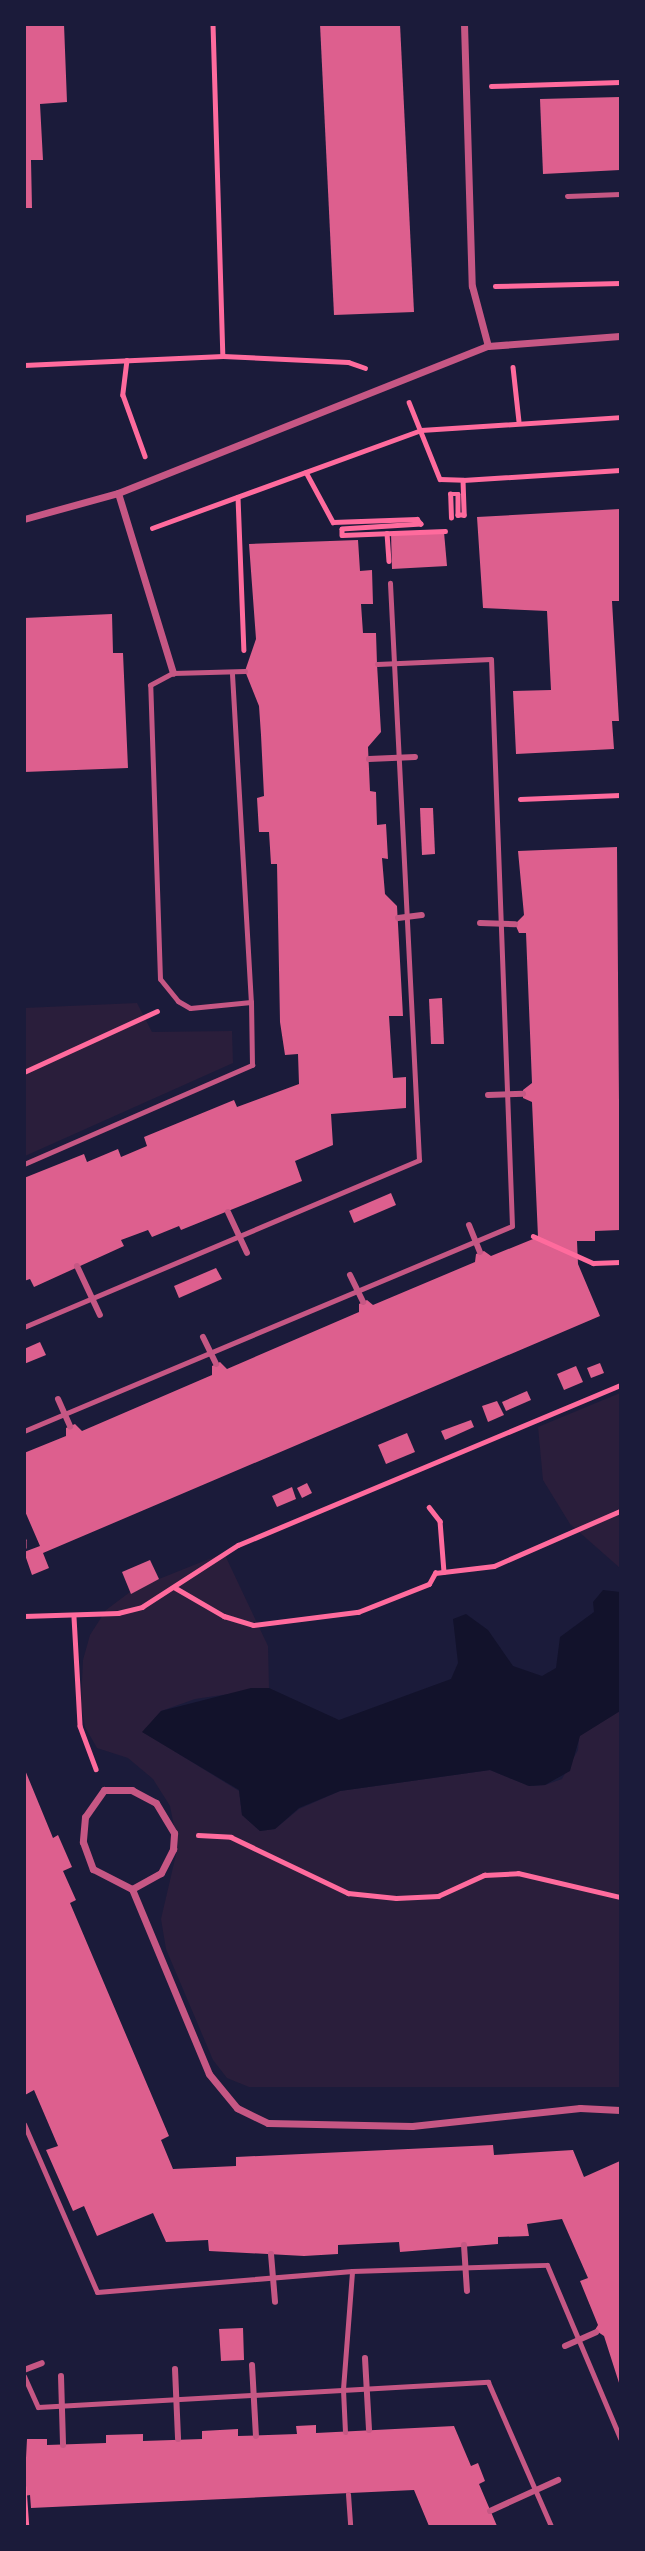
<!DOCTYPE html>
<style>
body{margin:0}
#map{position:relative;width:645px;height:2551px;overflow:hidden;background:#1b1b3a;font-family:"Times New Roman",serif}
div>[style]{position:absolute}
.green>*{inset:0;background:#2a1e3b}
.water>*{inset:0;background:#12122b}
.building>*{inset:0;background:#dd5f8e}
.path>*{height:4.5px;margin:-2.25px;padding:0 2.25px;transform-origin:2.25px;border-radius:2.25px;background:#ff6b9d}
.service>*{height:5px;margin:-2.5px;padding:0 2.5px;transform-origin:2.5px;border-radius:2.5px;background:#c65784}
.pedestrian>*{height:6px;margin:-3px;padding:0 3px;transform-origin:3px;border-radius:3px;background:#c65784}
.minor>*{height:7px;margin:-3.5px;padding:0 3.5px;transform-origin:3.5px;border-radius:3.5px;background:#c65784}
span{translate:-50% -50%;white-space:nowrap;text-align:center;line-height:1.15;-webkit-text-stroke:5px #1b1b3a;paint-order:stroke}
.frame{position:absolute;inset:0;border:26px solid #1b1b3a;pointer-events:none}
</style>
<div id="map">
<div class="green">
<div style="clip-path:polygon(137px 1003px,152px 1032px,232px 1031px,233px 1063px,25px 1156px,24px 1008px)"></div>
<div style="clip-path:polygon(620px 1393px,620px 1568px,570px 1524px,543px 1480px,538px 1427px)"></div>
<div style="clip-path:polygon(224px 1553px,268px 1646px,269px 1688px,195px 1699px,161px 1711px,143px 1732px,239px 1791px,242px 1815px,260px 1831px,275px 1829px,299px 1809px,340px 1791px,490px 1770px,529px 1786px,545px 1785px,562px 1779px,578px 1750px,579px 1736px,620px 1711px,620px 2087px,249px 2087px,227px 2078px,213px 2060px,166px 1949px,161px 1919px,178px 1846px,170px 1806px,153px 1779px,128px 1758px,97px 1748px,85px 1727px,81px 1704px,83px 1660px,90px 1635px,106px 1610px,134px 1589px)"></div>
</div>
<div class="water">
<div style="clip-path:polygon(603px 1590px,620px 1592px,620px 1711px,580px 1736px,570px 1771px,545px 1785px,529px 1786px,490px 1770px,340px 1791px,299px 1808px,275px 1829px,260px 1831px,242px 1815px,239px 1790px,142px 1732px,161px 1711px,251px 1688px,269px 1688px,339px 1720px,451px 1679px,458px 1663px,453px 1619px,466px 1614px,488px 1630px,513px 1666px,542px 1676px,556px 1668px,560px 1637px,594px 1612px,593px 1602px)"></div>
</div>
<div class="building">
<div style="clip-path:polygon(24px 24px,64px 24px,67px 102px,40px 104px,43px 160px,31px 160px,32px 208px,24px 208px)"></div>
<div style="clip-path:polygon(320px 24px,400px 24px,414px 312px,334px 315px)"></div>
<div style="clip-path:polygon(620px 97px,620px 170px,543px 174px,540px 99px)"></div>
<div style="clip-path:polygon(620px 509px,620px 601px,612px 601px,619px 721px,612px 721px,614px 749px,516px 754px,513px 691px,551px 690px,547px 611px,483px 608px,477px 517px)"></div>
<div style="clip-path:polygon(444px 532px,447px 566px,392px 569px,391px 533px)"></div>
<div style="clip-path:polygon(358px 540px,360px 571px,372px 570px,373px 604px,361px 604px,363px 633px,376px 633px,377px 664px,381px 732px,368px 747px,370px 791px,376px 792px,377px 825px,386px 824px,388px 859px,382px 858px,385px 894px,397px 906px,403px 1016px,389px 1016px,393px 1078px,406px 1077px,406px 1108px,331px 1114px,333px 1145px,295px 1161px,302px 1181px,181px 1230px,179px 1226px,152px 1237px,148px 1230px,121px 1240px,124px 1246px,34px 1287px,30px 1279px,24px 1281px,24px 1178px,84px 1154px,87px 1162px,118px 1149px,121px 1157px,147px 1146px,144px 1137px,234px 1100px,237px 1107px,299px 1084px,298px 1054px,285px 1055px,280px 1022px,277px 864px,271px 864px,269px 832px,259px 832px,257px 798px,264px 796px,261px 735px,259px 706px,245px 671px,256px 639px,249px 544px)"></div>
<div style="clip-path:polygon(112px 614px,113px 653px,123px 653px,128px 768px,24px 772px,24px 618px)"></div>
<div style="clip-path:polygon(420px 808px,433px 808px,435px 854px,422px 855px)"></div>
<div style="clip-path:polygon(617px 847px,620px 1230px,595px 1231px,595px 1241px,577px 1241px,578px 1264px,600px 1316px,43px 1553px,49px 1568px,32px 1575px,24px 1552px,40px 1546px,24px 1509px,24px 1453px,66px 1436px,66px 1428px,75px 1424px,82px 1431px,212px 1375px,212px 1366px,220px 1362px,227px 1369px,359px 1312px,359px 1304px,367px 1300px,373px 1305px,475px 1262px,476px 1254px,484px 1251px,491px 1256px,538px 1237px,532px 1102px,523px 1098px,523px 1090px,532px 1083px,526px 933px,519px 933px,515px 924px,524px 915px,518px 851px)"></div>
<div style="clip-path:polygon(442px 998px,444px 1044px,431px 1044px,429px 999px)"></div>
<div style="clip-path:polygon(391px 1193px,396px 1205px,354px 1223px,349px 1211px)"></div>
<div style="clip-path:polygon(216px 1268px,222px 1279px,179px 1298px,174px 1286px)"></div>
<div style="clip-path:polygon(40px 1342px,46px 1355px,24px 1364px,24px 1349px)"></div>
<div style="clip-path:polygon(600px 1363px,604px 1373px,591px 1378px,587px 1368px)"></div>
<div style="clip-path:polygon(576px 1366px,583px 1382px,564px 1390px,557px 1374px)"></div>
<div style="clip-path:polygon(527px 1391px,531px 1400px,506px 1411px,502px 1402px)"></div>
<div style="clip-path:polygon(497px 1401px,504px 1415px,488px 1422px,482px 1406px)"></div>
<div style="clip-path:polygon(471px 1420px,474px 1427px,445px 1440px,441px 1431px)"></div>
<div style="clip-path:polygon(407px 1433px,415px 1452px,386px 1464px,378px 1445px)"></div>
<div style="clip-path:polygon(307px 1483px,312px 1493px,302px 1498px,297px 1488px)"></div>
<div style="clip-path:polygon(292px 1487px,296px 1499px,277px 1507px,272px 1496px)"></div>
<div style="clip-path:polygon(150px 1560px,159px 1579px,131px 1594px,122px 1572px)"></div>
<div style="clip-path:polygon(25px 1770px,53px 1838px,58px 1835px,72px 1867px,63px 1871px,76px 1900px,70px 1903px,169px 2136px,161px 2140px,173px 2169px,236px 2166px,236px 2157px,493px 2145px,494px 2155px,573px 2150px,584px 2177px,620px 2161px,620px 2386px,604px 2336px,595px 2330px,598px 2325px,580px 2281px,588px 2278px,562px 2219px,527px 2224px,529px 2236px,498px 2237px,498px 2244px,400px 2252px,399px 2242px,338px 2245px,338px 2254px,304px 2256px,209px 2251px,208px 2240px,166px 2242px,153px 2213px,97px 2236px,84px 2206px,73px 2211px,46px 2150px,58px 2146px,34px 2090px,25px 2095px)"></div>
<div style="clip-path:polygon(243px 2328px,244px 2360px,221px 2361px,219px 2329px)"></div>
<div style="clip-path:polygon(316px 2425px,316px 2433px,454px 2426px,471px 2466px,478px 2463px,485px 2481px,479px 2484px,497px 2526px,429px 2526px,414px 2490px,31px 2508px,30px 2495px,24px 2496px,27px 2439px,47px 2439px,47px 2445px,106px 2443px,106px 2435px,143px 2434px,143px 2441px,202px 2439px,202px 2431px,238px 2429px,238px 2436px,297px 2434px,296px 2426px)"></div>
</div>
<div class="path">
<div style="left:213px;top:24px;width:332px;rotate:88.3deg"></div>
<div style="left:491px;top:86px;width:129px;rotate:-1.8deg"></div>
<div style="left:495px;top:286px;width:125px;rotate:-1.4deg"></div>
<div style="left:127px;top:360px;width:35px;rotate:97deg"></div>
<div style="left:123px;top:395px;width:65px;rotate:70.2deg"></div>
<div style="left:24px;top:365px;width:199px;rotate:-2.6deg"></div>
<div style="left:223px;top:356px;width:125px;rotate:2.7deg"></div>
<div style="left:348px;top:362px;width:18px;rotate:19deg"></div>
<div style="left:513px;top:367px;width:54px;rotate:83.7deg"></div>
<div style="left:409px;top:402px;width:83px;rotate:68.1deg"></div>
<div style="left:440px;top:479px;width:23px;rotate:2deg"></div>
<div style="left:463px;top:480px;width:35px;rotate:88deg"></div>
<div style="left:464px;top:515px;width:6px;rotate:180deg"></div>
<div style="left:306px;top:472px;width:57px;rotate:61.6deg"></div>
<div style="left:333px;top:522px;width:84px;rotate:-2deg"></div>
<div style="left:417px;top:519px;width:6px;rotate:51deg"></div>
<div style="left:421px;top:524px;width:79px;rotate:176.4deg"></div>
<div style="left:342px;top:529px;width:6px;rotate:90deg"></div>
<div style="left:342px;top:535px;width:103px;rotate:-2.2deg"></div>
<div style="left:463px;top:480px;width:157px;rotate:-3.6deg"></div>
<div style="left:238px;top:497px;width:153px;rotate:87.8deg"></div>
<div style="left:451px;top:518px;width:24px;rotate:-92deg"></div>
<div style="left:450px;top:494px;width:8px"></div>
<div style="left:458px;top:494px;width:21px;rotate:90deg"></div>
<div style="left:152px;top:528px;width:286px;rotate:-20deg"></div>
<div style="left:421px;top:430px;width:199px;rotate:-3.7deg"></div>
<div style="left:387px;top:533px;width:28px;rotate:86deg"></div>
<div style="left:520px;top:799px;width:100px;rotate:-2.3deg"></div>
<div style="left:24px;top:1072px;width:146px;rotate:-24.6deg"></div>
<div style="left:533px;top:1236px;width:66px;rotate:24.2deg"></div>
<div style="left:593px;top:1263px;width:27px;rotate:-2deg"></div>
<div style="left:429px;top:1507px;width:18px;rotate:52deg"></div>
<div style="left:440px;top:1521px;width:51px;rotate:85.5deg"></div>
<div style="left:24px;top:1540px;width:7px;rotate:90deg"></div>
<div style="left:174px;top:1587px;width:58px;rotate:30.1deg"></div>
<div style="left:224px;top:1616px;width:30px;rotate:17deg"></div>
<div style="left:253px;top:1625px;width:106px;rotate:-7.1deg"></div>
<div style="left:358px;top:1612px;width:76px;rotate:-21.5deg"></div>
<div style="left:429px;top:1584px;width:13px;rotate:-61deg"></div>
<div style="left:435px;top:1573px;width:59px;rotate:-6.8deg"></div>
<div style="left:494px;top:1566px;width:137px;rotate:-23.6deg"></div>
<div style="left:24px;top:1616px;width:94px;rotate:-1.8deg"></div>
<div style="left:118px;top:1613px;width:25px;rotate:-14deg"></div>
<div style="left:142px;top:1607px;width:114px;rotate:-32.9deg"></div>
<div style="left:238px;top:1545px;width:414px;rotate:-22.7deg"></div>
<div style="left:74px;top:1617px;width:109px;rotate:86.8deg"></div>
<div style="left:80px;top:1726px;width:46px;rotate:69.6deg"></div>
<div style="left:198px;top:1835px;width:33px;rotate:3deg"></div>
<div style="left:231px;top:1837px;width:130px;rotate:25.6deg"></div>
<div style="left:348px;top:1893px;width:48px;rotate:5.9deg"></div>
<div style="left:396px;top:1898px;width:42px;rotate:-2.7deg"></div>
<div style="left:438px;top:1896px;width:51px;rotate:-24.5deg"></div>
<div style="left:484px;top:1875px;width:34px;rotate:-3deg"></div>
<div style="left:518px;top:1873px;width:105px;rotate:13.2deg"></div>
<div style="left:24px;top:2487px;width:39px;rotate:86deg"></div>
</div>
<div class="service">
<div style="left:567px;top:196px;width:53px;rotate:-2.2deg"></div>
<div style="left:232px;top:674px;width:329px;rotate:86.7deg"></div>
<div style="left:24px;top:1164px;width:249px;rotate:-23.5deg"></div>
<div style="left:252px;top:1065px;width:63px;rotate:-90.9deg"></div>
<div style="left:251px;top:1002px;width:61px;rotate:174.4deg"></div>
<div style="left:190px;top:1008px;width:14px;rotate:-150deg"></div>
<div style="left:178px;top:1001px;width:28px;rotate:-129deg"></div>
<div style="left:160px;top:979px;width:294px;rotate:-91.9deg"></div>
<div style="left:150px;top:685px;width:26px;rotate:-28deg"></div>
<div style="left:173px;top:673px;width:72px;rotate:-1.6deg"></div>
<div style="left:24px;top:1327px;width:429px;rotate:-22.9deg"></div>
<div style="left:419px;top:1160px;width:578px;rotate:-92.88deg"></div>
<div style="left:24px;top:1431px;width:529px;rotate:-22.79deg"></div>
<div style="left:512px;top:1226px;width:567px;rotate:-92.12deg"></div>
<div style="left:491px;top:659px;width:114px;rotate:177.5deg"></div>
<div style="left:24px;top:2124px;width:183px;rotate:66.5deg"></div>
<div style="left:97px;top:2292px;width:256px;rotate:-4.7deg"></div>
<div style="left:352px;top:2271px;width:195px;rotate:-1.8deg"></div>
<div style="left:547px;top:2265px;width:188px;rotate:67.1deg"></div>
<div style="left:24px;top:2376px;width:34px;rotate:66deg"></div>
<div style="left:38px;top:2407px;width:451px;rotate:-3.2deg"></div>
<div style="left:488px;top:2382px;width:157px;rotate:66.4deg"></div>
<div style="left:345px;top:2432px;width:43px;rotate:-92.7deg"></div>
<div style="left:343px;top:2389px;width:118px;rotate:-85.6deg"></div>
<div style="left:348px;top:2494px;width:32px;rotate:86deg"></div>
</div>
<div class="pedestrian">
<div style="left:369px;top:759px;width:46px;rotate:-2.5deg"></div>
<div style="left:398px;top:918px;width:24px;rotate:-7deg"></div>
<div style="left:480px;top:923px;width:35px;rotate:2deg"></div>
<div style="left:488px;top:1095px;width:35px;rotate:-2deg"></div>
<div style="left:228px;top:1212px;width:45px;rotate:65.1deg"></div>
<div style="left:469px;top:1225px;width:29px;rotate:68deg"></div>
<div style="left:77px;top:1266px;width:54px;rotate:64.9deg"></div>
<div style="left:350px;top:1275px;width:30px;rotate:64deg"></div>
<div style="left:203px;top:1337px;width:30px;rotate:64deg"></div>
<div style="left:58px;top:1399px;width:30px;rotate:66deg"></div>
<div style="left:464px;top:2245px;width:46px;rotate:86.3deg"></div>
<div style="left:271px;top:2254px;width:48px;rotate:85.2deg"></div>
<div style="left:565px;top:2346px;width:34px;rotate:-24deg"></div>
<div style="left:365px;top:2358px;width:72px;rotate:86.8deg"></div>
<div style="left:252px;top:2365px;width:71px;rotate:86.8deg"></div>
<div style="left:175px;top:2369px;width:70px;rotate:87.5deg"></div>
<div style="left:24px;top:2370px;width:19px;rotate:-21deg"></div>
<div style="left:61px;top:2376px;width:69px;rotate:88.3deg"></div>
<div style="left:490px;top:2511px;width:75px;rotate:-24.5deg"></div>
</div>
<div class="minor">
<div style="left:464px;top:24px;width:262px;rotate:88.3deg"></div>
<div style="left:472px;top:286px;width:62px;rotate:75.1deg"></div>
<div style="left:118px;top:493px;width:188px;rotate:73deg"></div>
<div style="left:24px;top:519px;width:98px;rotate:-15.5deg"></div>
<div style="left:118px;top:493px;width:398px;rotate:-21.7deg"></div>
<div style="left:488px;top:346px;width:132px;rotate:-4.3deg"></div>
<div style="left:132px;top:1889px;width:33px;rotate:-29deg"></div>
<div style="left:161px;top:1873px;width:27px;rotate:-63deg"></div>
<div style="left:173px;top:1849px;width:16px;rotate:-86deg"></div>
<div style="left:174px;top:1833px;width:35px;rotate:-121deg"></div>
<div style="left:156px;top:1803px;width:27px;rotate:-152deg"></div>
<div style="left:132px;top:1790px;width:28px;rotate:180deg"></div>
<div style="left:104px;top:1790px;width:33px;rotate:125deg"></div>
<div style="left:85px;top:1817px;width:25px;rotate:95deg"></div>
<div style="left:83px;top:1842px;width:29px;rotate:70deg"></div>
<div style="left:93px;top:1869px;width:44px;rotate:27.1deg"></div>
<div style="left:132px;top:1889px;width:200px;rotate:67.4deg"></div>
<div style="left:209px;top:2074px;width:44px;rotate:50.5deg"></div>
<div style="left:237px;top:2108px;width:34px;rotate:26deg"></div>
<div style="left:268px;top:2123px;width:144px;rotate:1.2deg"></div>
<div style="left:412px;top:2126px;width:169px;rotate:-6.1deg"></div>
<div style="left:580px;top:2108px;width:40px;rotate:2.9deg"></div>
</div>
<div class="frame"></div>
</div>
